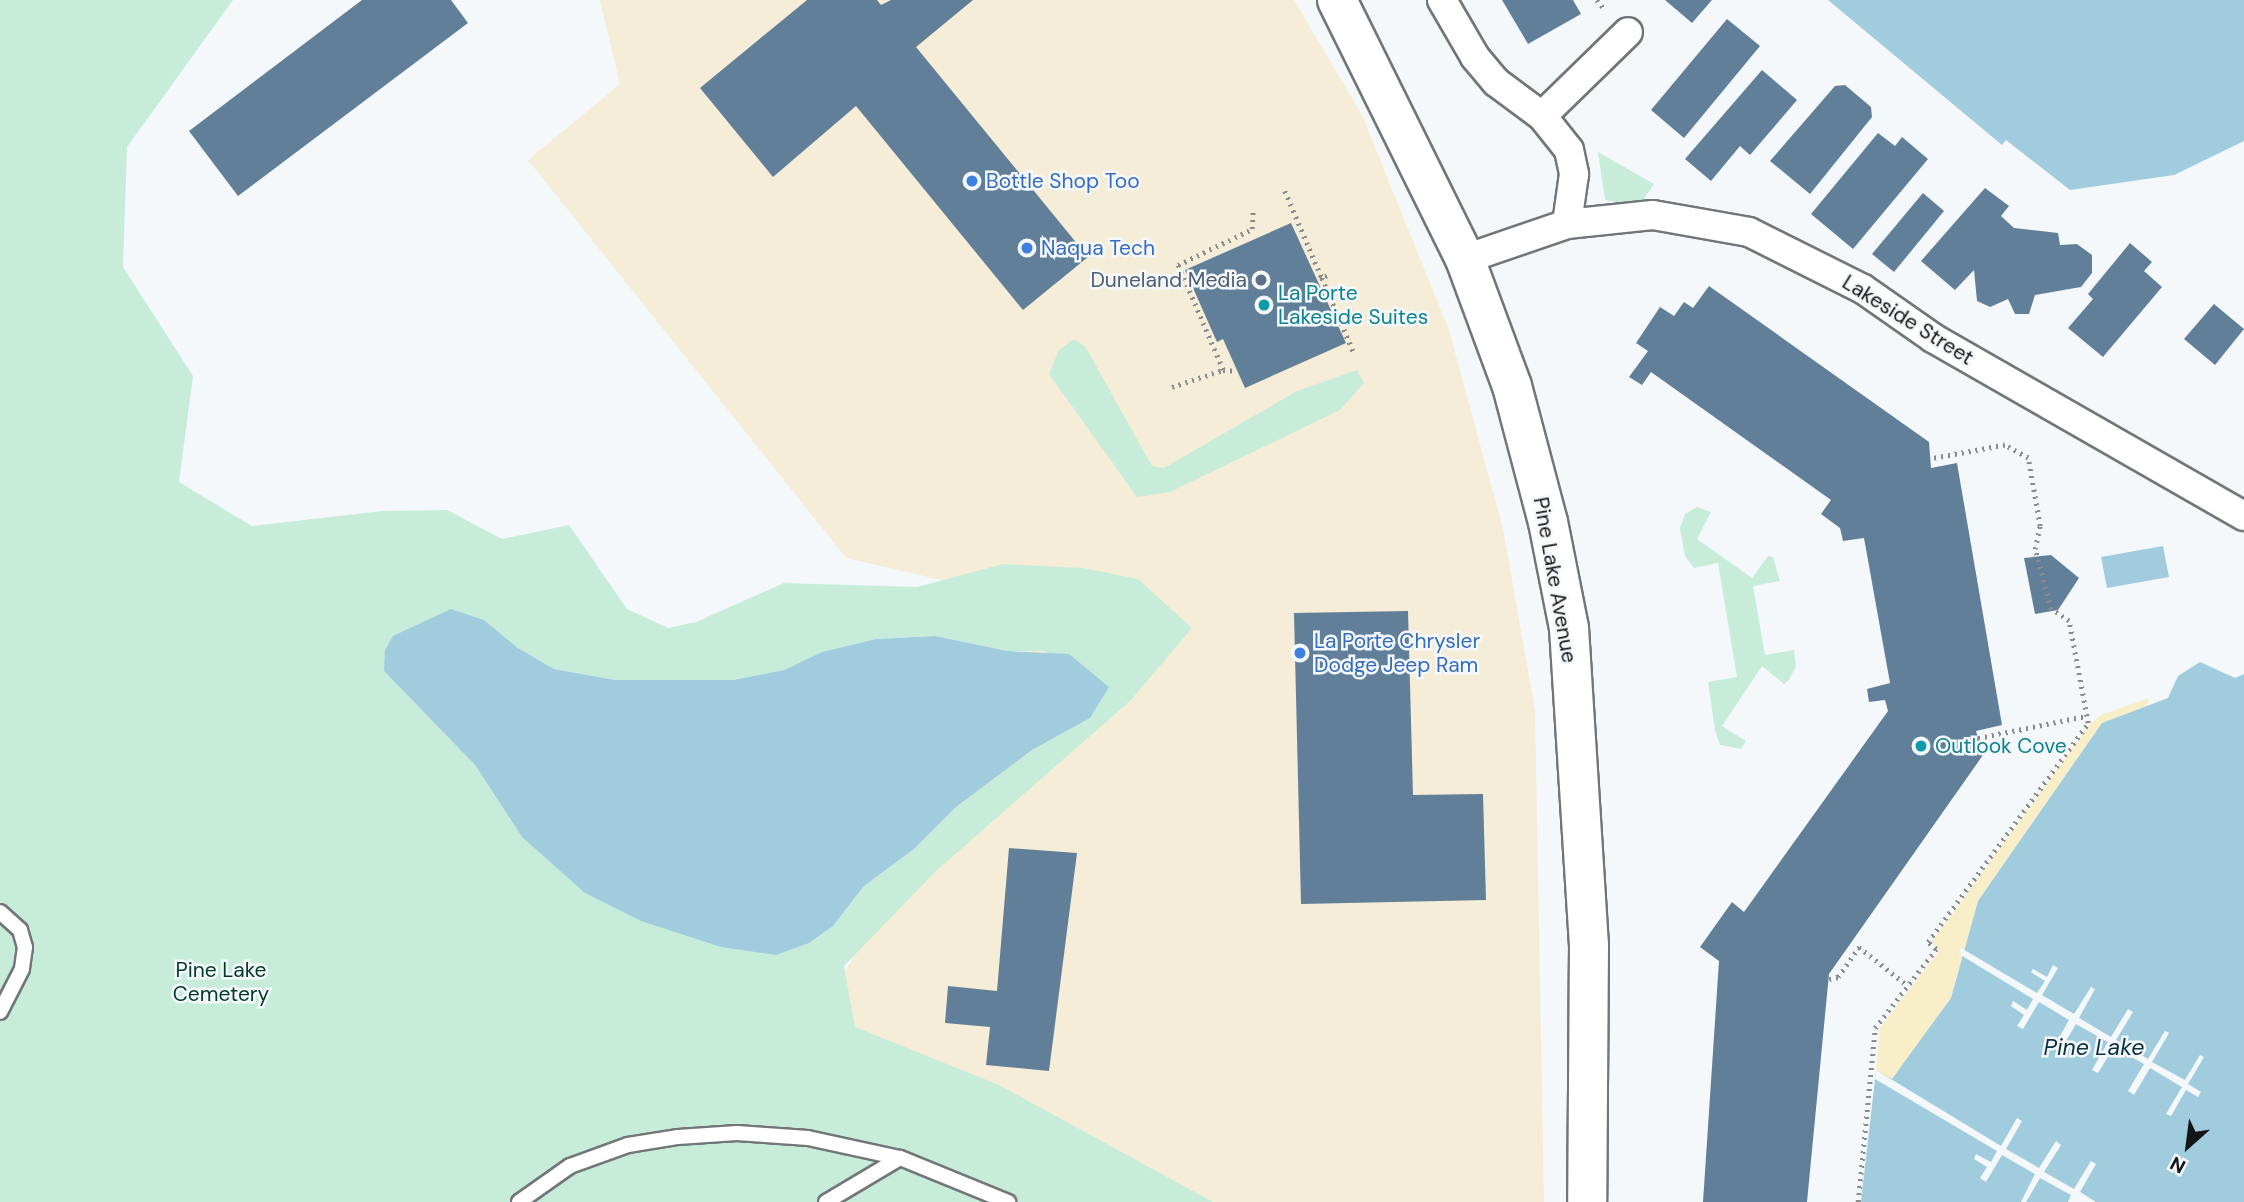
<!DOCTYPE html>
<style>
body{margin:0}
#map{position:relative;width:2244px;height:1202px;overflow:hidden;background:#f4f8fb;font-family:"DM Sans",sans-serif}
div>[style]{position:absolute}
.commercial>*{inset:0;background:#f5edd7}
.green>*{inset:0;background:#c7edda}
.sand>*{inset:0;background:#f8eec8}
.water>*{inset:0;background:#a0ccde}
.pier>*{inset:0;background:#f4f8fb}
.building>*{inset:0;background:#617f98}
.path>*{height:4.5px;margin-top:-2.25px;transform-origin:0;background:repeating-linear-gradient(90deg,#898b8d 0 2px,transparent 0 7px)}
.roads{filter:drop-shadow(2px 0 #737679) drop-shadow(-2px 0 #737679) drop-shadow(0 2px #737679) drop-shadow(0 -2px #737679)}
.service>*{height:14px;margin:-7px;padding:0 7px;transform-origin:7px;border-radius:7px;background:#fff}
.minor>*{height:28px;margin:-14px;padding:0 14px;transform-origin:14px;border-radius:14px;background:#fff}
.primary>*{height:38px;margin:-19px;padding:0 19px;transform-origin:19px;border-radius:19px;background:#fff}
.dots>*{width:19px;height:19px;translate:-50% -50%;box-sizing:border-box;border:4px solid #f4f8fb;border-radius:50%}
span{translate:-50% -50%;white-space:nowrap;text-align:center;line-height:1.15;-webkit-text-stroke:5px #f4f8fb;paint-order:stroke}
.shop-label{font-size:21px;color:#366cbe}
.left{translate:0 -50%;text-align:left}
.service-label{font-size:21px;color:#4e5e75}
.right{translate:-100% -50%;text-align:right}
.culture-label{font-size:21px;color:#0d838f}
.street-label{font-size:21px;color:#141516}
.park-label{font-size:21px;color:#003a27}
.water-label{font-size:23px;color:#07313e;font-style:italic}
.north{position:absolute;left:2153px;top:1111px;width:70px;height:70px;-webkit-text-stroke:5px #f4f8fb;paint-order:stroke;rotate:208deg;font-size:19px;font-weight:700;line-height:28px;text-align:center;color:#141516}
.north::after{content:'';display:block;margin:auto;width:24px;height:32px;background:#141516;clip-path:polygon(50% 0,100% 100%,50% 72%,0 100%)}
</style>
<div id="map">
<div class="commercial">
<div style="clip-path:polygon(600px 0,1294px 0,1362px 115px,1449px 330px,1503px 529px,1535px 710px,1544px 1202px,1105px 1202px,806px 1042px,1049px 605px,846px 558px,528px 160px,620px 84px)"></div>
</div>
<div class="green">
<div style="clip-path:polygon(evenodd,0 0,233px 0,127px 147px,123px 267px,193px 376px,179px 482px,252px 526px,382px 511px,447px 510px,502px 539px,569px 525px,627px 609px,668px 628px,696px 622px,784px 583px,917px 587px,1003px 564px,1083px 568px,1138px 579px,1192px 628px,1131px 700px,936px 871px,844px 966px,855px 1027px,999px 1085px,1213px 1202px,0 1202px,0 0,484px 620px,518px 648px,554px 669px,615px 680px,733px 680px,784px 670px,822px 652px,876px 639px,935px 636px,1008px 651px,1045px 651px,1090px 718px,1032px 750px,956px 807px,914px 849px,864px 886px,833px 926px,522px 837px,475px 765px,384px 671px,484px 620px)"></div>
<div style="clip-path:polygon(1598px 152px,1654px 184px,1639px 206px,1605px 200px)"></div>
<div style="clip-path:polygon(1074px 339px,1085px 346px,1152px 466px,1164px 468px,1297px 391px,1357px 370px,1364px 383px,1340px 410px,1170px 492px,1137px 497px,1049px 374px,1059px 350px)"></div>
<div style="clip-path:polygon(1697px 507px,1711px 512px,1697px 539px,1752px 578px,1768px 556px,1773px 557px,1780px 581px,1753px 586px,1765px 655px,1794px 650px,1796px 666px,1789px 680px,1784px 684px,1762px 666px,1722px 726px,1746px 741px,1741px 749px,1720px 745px,1715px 730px,1708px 682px,1737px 677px,1718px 563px,1694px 568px,1685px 556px,1680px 528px,1685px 514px)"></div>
</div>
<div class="sand">
<div style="clip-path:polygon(2149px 698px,2147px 706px,2102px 723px,1978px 901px,1951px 998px,1892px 1080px,1876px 1070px,1880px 1028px,1939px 951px,1932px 942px,2090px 724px,2101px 715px)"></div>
</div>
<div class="water">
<div style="clip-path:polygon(1828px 0,2244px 0,2244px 141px,2174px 175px,2070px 190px,2006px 140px,2002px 145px)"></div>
<div style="clip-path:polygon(2163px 546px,2169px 577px,2107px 588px,2101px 557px)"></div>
<div style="clip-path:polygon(451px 609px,484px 620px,518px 648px,554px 669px,615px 680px,733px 680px,784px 670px,822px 652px,876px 639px,935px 636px,1008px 651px,1069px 654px,1109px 687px,1090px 718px,1032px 750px,956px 807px,914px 849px,864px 886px,833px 926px,809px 943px,776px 955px,721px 947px,641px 921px,585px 893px,522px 837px,475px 765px,384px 671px,385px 650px,393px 636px)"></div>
<div style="clip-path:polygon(2200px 662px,2235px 678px,2244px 674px,2244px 1202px,1861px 1202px,1876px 1070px,1892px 1079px,1951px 998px,1978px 901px,2102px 723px,2168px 698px,2178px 676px)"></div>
</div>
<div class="pier">
<div style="clip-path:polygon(1961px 948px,2037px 993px,2045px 981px,2031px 972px,2033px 969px,2047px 977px,2053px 965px,2058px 968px,2042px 995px,2074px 1014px,2091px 987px,2095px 989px,2079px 1018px,2111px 1037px,2128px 1009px,2133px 1012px,2116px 1040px,2148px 1059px,2165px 1031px,2169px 1033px,2152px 1062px,2185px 1080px,2200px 1055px,2204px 1057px,2188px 1084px,2201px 1092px,2198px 1097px,2186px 1090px,2171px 1116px,2166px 1114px,2182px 1087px,2150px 1068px,2134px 1095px,2128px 1091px,2144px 1064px,2114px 1047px,2098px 1073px,2092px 1070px,2108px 1042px,2076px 1024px,2060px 1051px,2054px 1047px,2069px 1020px,2039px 1002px,2023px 1029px,2017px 1026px,2024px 1015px,2011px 1006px,2013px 1001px,2027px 1010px,2033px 999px,1959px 954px)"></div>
<div style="clip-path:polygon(1876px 1070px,2001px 1146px,2017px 1118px,2022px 1121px,2006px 1149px,2039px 1168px,2056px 1141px,2061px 1145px,2044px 1172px,2074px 1189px,2091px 1161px,2096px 1164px,2080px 1192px,2096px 1202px,2068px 1202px,2071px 1195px,2040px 1178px,2026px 1202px,2021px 1202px,2035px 1174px,2002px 1155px,1986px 1182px,1980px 1178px,1987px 1167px,1974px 1159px,1976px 1154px,1991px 1162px,1997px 1151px,1875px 1079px)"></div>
</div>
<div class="building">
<div style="clip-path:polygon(362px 0,451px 0,468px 23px,238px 196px,189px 131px)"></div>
<div style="clip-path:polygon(807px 0,877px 0,881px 5px,891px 0,973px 0,916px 47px,1088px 257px,1023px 310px,856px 106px,773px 177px,700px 88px)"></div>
<div style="clip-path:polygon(1502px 0,1573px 0,1581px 14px,1528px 44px)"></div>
<div style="clip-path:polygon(1665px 0,1712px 0,1692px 23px)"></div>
<div style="clip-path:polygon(1727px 19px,1760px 46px,1684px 138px,1651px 110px)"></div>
<div style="clip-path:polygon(1762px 70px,1797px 100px,1750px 155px,1740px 146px,1711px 181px,1685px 159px)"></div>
<div style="clip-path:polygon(1845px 85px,1871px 107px,1872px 117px,1810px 194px,1770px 161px,1835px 86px)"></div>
<div style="clip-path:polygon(1878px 133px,1895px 146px,1902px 137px,1928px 159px,1853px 249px,1811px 214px)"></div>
<div style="clip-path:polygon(1985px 188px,2009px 206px,2001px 216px,2014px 228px,2058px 233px,2060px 245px,2077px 244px,2092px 255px,2092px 273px,2081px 287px,2035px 295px,2029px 314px,2015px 314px,2008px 299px,1990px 307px,1977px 301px,1974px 270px,1955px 290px,1921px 261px)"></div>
<div style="clip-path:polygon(1923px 193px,1944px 211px,1894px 272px,1872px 254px)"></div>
<div style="clip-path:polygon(1291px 223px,1346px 343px,1245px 388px,1223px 339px,1217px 342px,1185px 270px)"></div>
<div style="clip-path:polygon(2130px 243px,2152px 262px,2144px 271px,2162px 287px,2103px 357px,2068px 328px,2093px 299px,2088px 294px)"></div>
<div style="clip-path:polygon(1709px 286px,1929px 442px,1931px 468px,1957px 463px,2002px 725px,1976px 731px,1983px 755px,1829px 974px,1807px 1202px,1703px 1202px,1719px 961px,1700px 947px,1732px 902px,1744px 912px,1888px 711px,1885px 700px,1869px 702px,1867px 689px,1890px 683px,1864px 538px,1843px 541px,1840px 528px,1821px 514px,1831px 500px,1651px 372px,1642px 385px,1629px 377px,1648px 351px,1636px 343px,1660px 307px,1674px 316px,1684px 302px,1693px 308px)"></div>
<div style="clip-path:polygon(2214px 304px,2244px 329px,2215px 365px,2184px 339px)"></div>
<div style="clip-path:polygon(2051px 555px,2079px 578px,2058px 610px,2035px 614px,2024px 558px)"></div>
<div style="clip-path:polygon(1408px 611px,1413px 795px,1483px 794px,1486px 900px,1301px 904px,1294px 613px)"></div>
<div style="clip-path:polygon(1009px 848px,1077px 853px,1049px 1071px,986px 1065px,990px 1027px,945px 1023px,948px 986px,997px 991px)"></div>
</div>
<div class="path">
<div style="left:1597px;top:0;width:13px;rotate:51deg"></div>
<div style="left:1285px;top:191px;width:95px;rotate:67deg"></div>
<div style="left:1322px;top:278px;width:5px;rotate:158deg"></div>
<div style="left:1327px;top:276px;width:5px;rotate:158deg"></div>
<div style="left:1322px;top:278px;width:82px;rotate:66.9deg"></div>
<div style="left:1223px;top:370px;width:114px;rotate:-113.2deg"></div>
<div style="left:1178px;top:265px;width:82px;rotate:-25.9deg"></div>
<div style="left:1252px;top:229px;width:20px;rotate:-87deg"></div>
<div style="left:1172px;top:387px;width:54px;rotate:-18.4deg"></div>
<div style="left:1223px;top:370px;width:14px;rotate:4deg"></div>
<div style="left:1978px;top:738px;width:110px;rotate:-11.5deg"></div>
<div style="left:1829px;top:979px;width:9px;rotate:-13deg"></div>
<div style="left:1838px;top:977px;width:37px;rotate:-55deg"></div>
<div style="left:1859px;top:947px;width:61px;rotate:38.4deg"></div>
<div style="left:1858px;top:1202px;width:175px;rotate:-84.4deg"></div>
<div style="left:1875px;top:1028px;width:100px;rotate:-52.3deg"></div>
<div style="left:1936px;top:949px;width:11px;rotate:-139deg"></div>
<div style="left:1928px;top:942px;width:271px;rotate:-53.8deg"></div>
<div style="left:2088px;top:723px;width:104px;rotate:-100.6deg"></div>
<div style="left:2069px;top:621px;width:22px;rotate:-146deg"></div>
<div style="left:2051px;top:609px;width:62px;rotate:-104.9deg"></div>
<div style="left:2035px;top:549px;width:24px;rotate:-78deg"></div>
<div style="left:2040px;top:526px;width:69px;rotate:-100deg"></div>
<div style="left:2028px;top:458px;width:26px;rotate:-151deg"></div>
<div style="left:2005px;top:445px;width:76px;rotate:169.4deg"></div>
</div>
<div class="roads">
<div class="service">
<div style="left:0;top:912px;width:27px;rotate:42deg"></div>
<div style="left:20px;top:930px;width:18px;rotate:74deg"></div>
<div style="left:25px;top:947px;width:22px;rotate:98deg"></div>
<div style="left:22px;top:969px;width:48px;rotate:117.1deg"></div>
<div style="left:900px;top:1158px;width:117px;rotate:22.2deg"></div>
<div style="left:519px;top:1202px;width:62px;rotate:-35.2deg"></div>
<div style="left:570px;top:1166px;width:62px;rotate:-19.9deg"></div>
<div style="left:628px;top:1145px;width:51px;rotate:-9.1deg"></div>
<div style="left:678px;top:1137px;width:59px;rotate:-3.9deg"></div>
<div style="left:737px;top:1133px;width:71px;rotate:4deg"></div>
<div style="left:808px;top:1138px;width:94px;rotate:12.3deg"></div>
<div style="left:900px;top:1158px;width:86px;rotate:149.3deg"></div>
</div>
<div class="minor">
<div style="left:1442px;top:0;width:66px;rotate:59.9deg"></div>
<div style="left:1475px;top:57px;width:33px;rotate:50deg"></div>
<div style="left:1496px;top:82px;width:57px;rotate:36.5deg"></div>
<div style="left:1542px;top:116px;width:43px;rotate:51.5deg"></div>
<div style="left:1569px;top:150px;width:25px;rotate:78deg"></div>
<div style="left:1574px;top:174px;width:50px;rotate:98deg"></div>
<div style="left:1542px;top:116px;width:120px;rotate:-44.3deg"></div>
<div style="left:1465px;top:259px;width:108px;rotate:-18.9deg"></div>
<div style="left:1567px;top:224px;width:86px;rotate:-6deg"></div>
<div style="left:1653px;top:215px;width:97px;rotate:10deg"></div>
<div style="left:1749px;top:232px;width:127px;rotate:26.6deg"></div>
<div style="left:1863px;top:289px;width:85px;rotate:35deg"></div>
<div style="left:1933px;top:338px;width:358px;rotate:29.8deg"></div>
</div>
<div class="primary">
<div style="left:1337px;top:0;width:289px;rotate:63.7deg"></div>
<div style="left:1465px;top:259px;width:135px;rotate:69.7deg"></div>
<div style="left:1512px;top:386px;width:141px;rotate:75.2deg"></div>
<div style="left:1548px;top:522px;width:108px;rotate:78.8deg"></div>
<div style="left:1569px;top:628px;width:318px;rotate:86.4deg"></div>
<div style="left:1589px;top:945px;width:257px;rotate:90.4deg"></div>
</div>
</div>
<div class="dots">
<div style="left:972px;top:181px;background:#3f7fe0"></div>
<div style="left:1027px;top:248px;background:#3f7fe0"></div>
<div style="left:1261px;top:280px;background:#5c6f8a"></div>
<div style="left:1264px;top:305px;background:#0f9aa8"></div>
<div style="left:1300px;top:653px;background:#3f7fe0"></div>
<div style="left:1921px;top:746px;background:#0f9aa8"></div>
</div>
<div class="shop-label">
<span class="left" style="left:986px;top:181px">Bottle Shop Too</span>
<span class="left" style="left:1041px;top:248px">Naqua Tech</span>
<span class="left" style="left:1314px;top:653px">La Porte Chrysler<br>Dodge Jeep Ram</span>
</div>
<div class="service-label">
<span class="right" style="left:1247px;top:280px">Duneland Media</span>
</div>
<div class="culture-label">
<span class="left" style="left:1278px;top:305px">La Porte<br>Lakeside Suites</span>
<span class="left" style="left:1935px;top:746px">Outlook Cove</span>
</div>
<div class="street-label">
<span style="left:1908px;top:320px;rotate:32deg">Lakeside Street</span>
<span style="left:1555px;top:580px;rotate:80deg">Pine Lake Avenue</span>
</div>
<div class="park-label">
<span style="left:221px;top:982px">Pine Lake<br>Cemetery</span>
</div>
<div class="water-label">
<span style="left:2094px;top:1047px">Pine Lake</span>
</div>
<div class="north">N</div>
</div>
